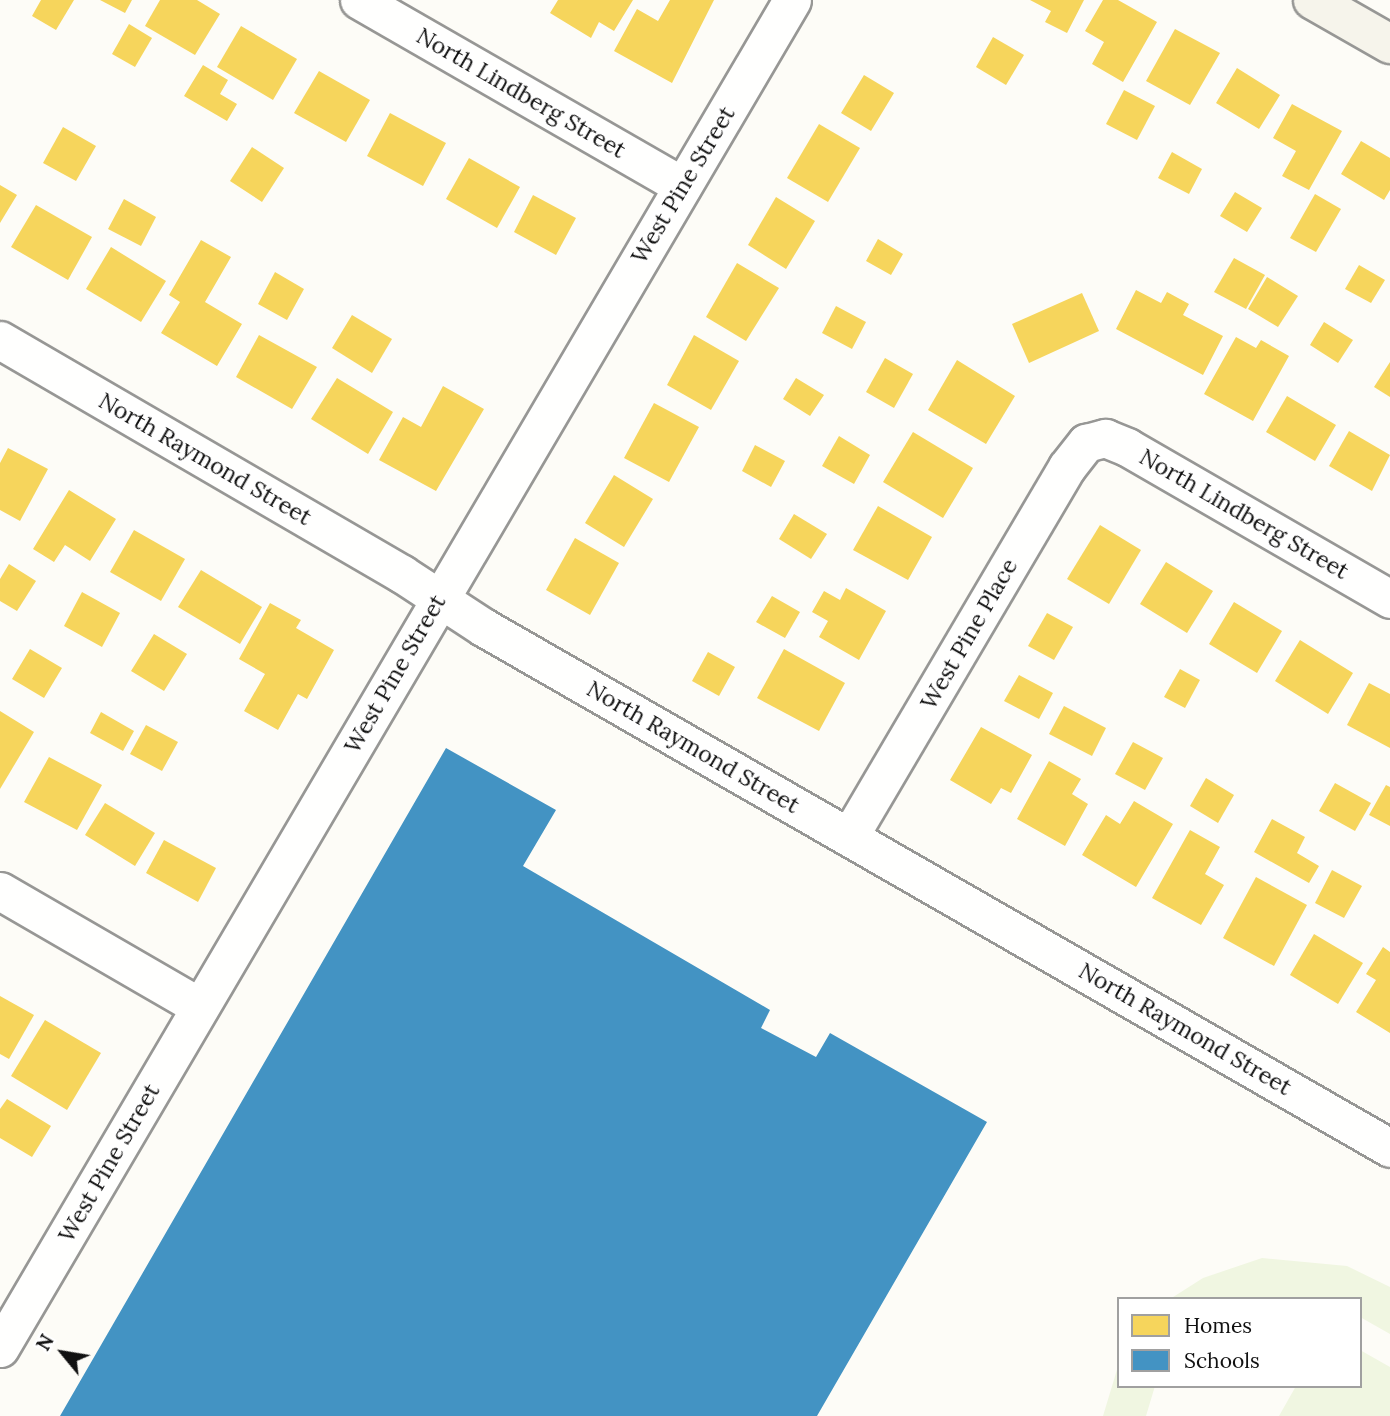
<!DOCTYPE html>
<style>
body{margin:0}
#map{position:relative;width:1390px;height:1416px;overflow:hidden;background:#fdfcf7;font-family:Lora,serif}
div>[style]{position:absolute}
.pitch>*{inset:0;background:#f0f6e1}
.homes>*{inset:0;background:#f6d55c}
.schools>*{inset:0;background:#4393c3}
.roads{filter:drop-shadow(2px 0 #979795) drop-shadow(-2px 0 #979795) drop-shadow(0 2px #979795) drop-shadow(0 -2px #979795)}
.street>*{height:37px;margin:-18.5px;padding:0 18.5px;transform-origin:18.5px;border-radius:18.5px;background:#fffffe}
.secondary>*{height:38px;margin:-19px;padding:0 19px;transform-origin:19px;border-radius:19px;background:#f6f4eb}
span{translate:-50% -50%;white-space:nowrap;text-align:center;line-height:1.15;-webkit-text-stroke:7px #fff;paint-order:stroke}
.street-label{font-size:23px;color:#111}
.legend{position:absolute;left:1117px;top:1297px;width:245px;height:91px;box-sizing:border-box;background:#fff;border:2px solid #a0a0a0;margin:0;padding:9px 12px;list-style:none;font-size:21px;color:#111}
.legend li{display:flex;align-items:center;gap:14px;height:35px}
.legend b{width:35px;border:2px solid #a0a0a0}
.north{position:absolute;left:28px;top:1318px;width:70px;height:70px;-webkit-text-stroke:5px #fff;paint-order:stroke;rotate:300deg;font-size:19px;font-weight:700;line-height:28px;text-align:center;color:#111}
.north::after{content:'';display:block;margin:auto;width:24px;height:32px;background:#111;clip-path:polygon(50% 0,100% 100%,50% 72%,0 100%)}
</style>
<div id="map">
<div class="pitch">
<div style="clip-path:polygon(1262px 1258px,1347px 1266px,1390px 1287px,1390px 1334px,1360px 1317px,1360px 1299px,1170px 1299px,1203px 1278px)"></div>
<div style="clip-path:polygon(1360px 1350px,1390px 1367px,1390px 1416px,1279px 1416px,1296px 1386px,1360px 1386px)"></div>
<div style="clip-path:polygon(1119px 1363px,1119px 1386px,1155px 1386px,1146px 1416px,1103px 1416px)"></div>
</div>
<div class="homes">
<div style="clip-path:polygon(41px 0,74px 0,56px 30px,32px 16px)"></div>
<div style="clip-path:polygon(100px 0,132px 0,125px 13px)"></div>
<div style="clip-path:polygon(160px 0,197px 0,220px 14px,195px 55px,145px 26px)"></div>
<div style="clip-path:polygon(558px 0,633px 0,614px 31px,599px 22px,591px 38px,550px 13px)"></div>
<div style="clip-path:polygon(670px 0,714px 0,672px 83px,614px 51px,637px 9px,658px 21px)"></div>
<div style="clip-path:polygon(1030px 0,1084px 0,1067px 33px,1045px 22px,1051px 11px)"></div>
<div style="clip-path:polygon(1103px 0,1118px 0,1157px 22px,1123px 82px,1092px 64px,1104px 42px,1085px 31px)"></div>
<div style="clip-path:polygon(129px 24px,152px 38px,135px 67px,112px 54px)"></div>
<div style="clip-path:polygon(241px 26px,297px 59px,273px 100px,217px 67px)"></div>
<div style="clip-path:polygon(1175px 29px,1220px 53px,1190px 105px,1146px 81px)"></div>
<div style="clip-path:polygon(993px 37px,1024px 55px,1006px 85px,976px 67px)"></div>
<div style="clip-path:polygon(203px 65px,228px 80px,220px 94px,237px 104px,227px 121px,184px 96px)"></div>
<div style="clip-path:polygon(1237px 68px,1280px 95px,1259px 129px,1216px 103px)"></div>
<div style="clip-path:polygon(319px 71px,370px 100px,346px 142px,294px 113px)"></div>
<div style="clip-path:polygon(864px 75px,894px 93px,871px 131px,841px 113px)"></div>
<div style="clip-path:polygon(1124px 90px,1155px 106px,1137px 140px,1106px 124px)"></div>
<div style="clip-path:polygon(1292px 104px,1342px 131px,1309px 190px,1282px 176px,1296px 151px,1273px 138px)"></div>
<div style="clip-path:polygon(390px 113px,446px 143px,423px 186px,367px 156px)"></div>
<div style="clip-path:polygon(819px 124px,860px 148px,828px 202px,787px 178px)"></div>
<div style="clip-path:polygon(63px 127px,96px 146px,76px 181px,43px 163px)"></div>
<div style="clip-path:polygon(1361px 141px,1390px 158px,1390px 190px,1384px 200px,1341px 174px)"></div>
<div style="clip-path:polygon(252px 147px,284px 168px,262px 202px,230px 181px)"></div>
<div style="clip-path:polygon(1172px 152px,1202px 169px,1189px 194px,1158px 178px)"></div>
<div style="clip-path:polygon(469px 158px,520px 187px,497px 228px,446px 199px)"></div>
<div style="clip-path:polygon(0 185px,17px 195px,0 223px)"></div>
<div style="clip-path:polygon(1235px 192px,1262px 208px,1247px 232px,1220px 216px)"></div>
<div style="clip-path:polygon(1315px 194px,1341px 209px,1316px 252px,1290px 238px)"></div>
<div style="clip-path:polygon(533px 195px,576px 218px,556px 255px,514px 232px)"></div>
<div style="clip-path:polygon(776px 197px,815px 221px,786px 269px,748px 245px)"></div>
<div style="clip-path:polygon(124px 199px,156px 217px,141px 246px,108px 229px)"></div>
<div style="clip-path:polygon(36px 205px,92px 237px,68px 280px,11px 247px)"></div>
<div style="clip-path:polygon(878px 239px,903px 254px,891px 275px,866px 261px)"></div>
<div style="clip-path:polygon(201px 240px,231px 257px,205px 302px,242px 324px,217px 366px,161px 333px,180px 302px,169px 295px)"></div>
<div style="clip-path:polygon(111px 247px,166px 281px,141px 322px,86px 289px)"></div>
<div style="clip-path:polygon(1234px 258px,1265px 275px,1246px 309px,1214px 292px)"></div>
<div style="clip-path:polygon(737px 263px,779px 288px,746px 341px,706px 317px)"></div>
<div style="clip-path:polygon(1359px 265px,1385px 280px,1371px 303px,1345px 289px)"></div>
<div style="clip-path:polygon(275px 272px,304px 289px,287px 320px,258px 304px)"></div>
<div style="clip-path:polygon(1267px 277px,1298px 296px,1278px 327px,1248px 309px)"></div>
<div style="clip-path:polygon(1136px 290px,1161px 303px,1167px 292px,1189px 304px,1183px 315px,1223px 336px,1203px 375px,1116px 329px)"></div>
<div style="clip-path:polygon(1082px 293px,1099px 331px,1029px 363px,1012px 324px)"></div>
<div style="clip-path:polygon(836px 306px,866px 322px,852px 349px,822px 333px)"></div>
<div style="clip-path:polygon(352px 315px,392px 339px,372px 373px,332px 348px)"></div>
<div style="clip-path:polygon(1324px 322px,1353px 340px,1338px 363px,1310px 345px)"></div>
<div style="clip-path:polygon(259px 335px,317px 367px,292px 409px,236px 377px)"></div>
<div style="clip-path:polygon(694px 335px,739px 361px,711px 410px,667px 385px)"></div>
<div style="clip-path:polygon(1236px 337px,1256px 348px,1261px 340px,1289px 356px,1253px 421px,1204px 394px)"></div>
<div style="clip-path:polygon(885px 358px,913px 374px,894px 408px,866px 392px)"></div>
<div style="clip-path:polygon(957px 360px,1015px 396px,986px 444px,928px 410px)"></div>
<div style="clip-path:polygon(1390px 362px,1390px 397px,1374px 387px)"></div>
<div style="clip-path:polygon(337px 378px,393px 412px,368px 454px,311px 419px)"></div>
<div style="clip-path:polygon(796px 378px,824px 395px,810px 416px,783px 399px)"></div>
<div style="clip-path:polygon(443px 386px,484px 409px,436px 491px,379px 460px,403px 417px,421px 427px)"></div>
<div style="clip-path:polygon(1287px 396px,1336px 425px,1315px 461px,1266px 432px)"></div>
<div style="clip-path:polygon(654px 403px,699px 427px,669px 482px,624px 458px)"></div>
<div style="clip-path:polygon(1349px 431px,1390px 455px,1372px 491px,1329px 466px)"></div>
<div style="clip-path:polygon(913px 432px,973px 468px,943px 518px,883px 482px)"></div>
<div style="clip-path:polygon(839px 436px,870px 455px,854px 484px,822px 466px)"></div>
<div style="clip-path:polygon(755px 445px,785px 461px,771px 487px,742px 471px)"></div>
<div style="clip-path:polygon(8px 448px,48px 469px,20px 521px,0 510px,0 463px)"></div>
<div style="clip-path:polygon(614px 475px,653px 499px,624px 547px,585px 523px)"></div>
<div style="clip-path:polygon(69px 490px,116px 519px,90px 561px,65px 545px,54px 562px,33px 549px)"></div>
<div style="clip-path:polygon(878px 506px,932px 537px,908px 580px,853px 550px)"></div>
<div style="clip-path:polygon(794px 514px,827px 534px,811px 559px,779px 539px)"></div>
<div style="clip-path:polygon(1100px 525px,1141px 550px,1109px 604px,1067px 579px)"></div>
<div style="clip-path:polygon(134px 530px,185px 559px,161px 601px,110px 572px)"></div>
<div style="clip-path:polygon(575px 538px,619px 563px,590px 615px,546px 590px)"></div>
<div style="clip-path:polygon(1166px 562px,1213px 591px,1187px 633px,1140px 604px)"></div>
<div style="clip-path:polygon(9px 564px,36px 581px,17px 611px,0 601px,0 579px)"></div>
<div style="clip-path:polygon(201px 570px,262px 607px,240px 644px,178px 607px)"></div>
<div style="clip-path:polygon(846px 588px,886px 611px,859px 660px,819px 637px,828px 621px,812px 612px,824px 591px,840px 600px)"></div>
<div style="clip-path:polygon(82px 592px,120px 613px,102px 647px,64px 626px)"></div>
<div style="clip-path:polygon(772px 596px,800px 612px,785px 638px,756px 622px)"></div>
<div style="clip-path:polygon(1234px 602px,1282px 631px,1257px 673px,1209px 644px)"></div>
<div style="clip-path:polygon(270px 603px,301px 620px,296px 628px,334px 650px,307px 699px,298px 694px,278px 730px,244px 711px,265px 674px,239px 659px)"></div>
<div style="clip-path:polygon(1047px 613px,1073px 627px,1054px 660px,1028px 646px)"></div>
<div style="clip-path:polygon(154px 634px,187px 654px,164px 691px,131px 671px)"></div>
<div style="clip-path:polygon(1300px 640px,1353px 673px,1328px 714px,1275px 681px)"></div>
<div style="clip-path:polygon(30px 649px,62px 668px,44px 698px,12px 679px)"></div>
<div style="clip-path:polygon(784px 649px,845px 683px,819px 731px,757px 698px)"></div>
<div style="clip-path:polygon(708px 652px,735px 667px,719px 696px,692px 681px)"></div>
<div style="clip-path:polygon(1180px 669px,1200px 680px,1185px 708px,1164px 697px)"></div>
<div style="clip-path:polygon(1019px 675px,1053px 693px,1039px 719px,1004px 701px)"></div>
<div style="clip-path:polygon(1369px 683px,1390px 694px,1390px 748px,1347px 725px)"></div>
<div style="clip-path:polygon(1064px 706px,1106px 728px,1092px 756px,1049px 734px)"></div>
<div style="clip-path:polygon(0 711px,34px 732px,0 789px)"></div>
<div style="clip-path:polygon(101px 712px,134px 731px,123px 751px,90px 733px)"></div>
<div style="clip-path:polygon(146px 725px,178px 742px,162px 771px,130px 754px)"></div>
<div style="clip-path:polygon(981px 727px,1032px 755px,1011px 793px,1001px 788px,991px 804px,950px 780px)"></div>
<div style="clip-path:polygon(1133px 742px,1163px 758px,1145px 790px,1115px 774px)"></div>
<div style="clip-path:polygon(49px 757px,102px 785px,77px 830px,24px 802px)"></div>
<div style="clip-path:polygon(1049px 761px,1081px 779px,1072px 794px,1088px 804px,1065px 846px,1017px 819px)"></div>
<div style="clip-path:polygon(1206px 778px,1234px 795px,1218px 823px,1190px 806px)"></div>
<div style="clip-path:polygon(1335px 783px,1371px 803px,1355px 831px,1319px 811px)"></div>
<div style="clip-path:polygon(1386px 785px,1390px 787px,1390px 826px,1369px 815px)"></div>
<div style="clip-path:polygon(1134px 801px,1173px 824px,1136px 887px,1082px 855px,1106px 815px,1120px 824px)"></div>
<div style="clip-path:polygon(105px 803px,155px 833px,135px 866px,85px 835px)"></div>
<div style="clip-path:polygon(1272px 819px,1305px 837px,1297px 853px,1319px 866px,1309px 883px,1254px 852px)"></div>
<div style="clip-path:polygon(1190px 830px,1220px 847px,1205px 874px,1224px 885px,1201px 925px,1152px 898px)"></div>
<div style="clip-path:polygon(164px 840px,216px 868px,198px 902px,146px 873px)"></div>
<div style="clip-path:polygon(1332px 870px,1362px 886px,1344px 918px,1315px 903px)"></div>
<div style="clip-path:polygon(1256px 877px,1307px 905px,1274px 966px,1223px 938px)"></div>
<div style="clip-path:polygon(1314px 934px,1363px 963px,1338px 1004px,1290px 975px)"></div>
<div style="clip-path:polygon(1383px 947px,1390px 952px,1390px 1033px,1356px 1012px,1376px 980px,1366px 974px)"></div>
<div style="clip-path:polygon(0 996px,34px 1015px,9px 1059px,0 1054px)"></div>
<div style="clip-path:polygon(45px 1020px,101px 1053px,67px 1110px,11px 1076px)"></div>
<div style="clip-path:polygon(7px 1099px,51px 1126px,32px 1157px,0 1138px,0 1109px)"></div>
</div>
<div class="schools">
<div style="clip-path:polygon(446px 748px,556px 810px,523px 866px,770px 1010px,761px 1028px,816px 1057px,830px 1033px,987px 1122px,817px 1416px,60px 1416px)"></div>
</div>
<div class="roads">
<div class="street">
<div style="left:359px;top:0;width:373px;rotate:29.9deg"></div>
<div style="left:0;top:340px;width:465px;rotate:30.2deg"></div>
<div style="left:402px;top:574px;width:97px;rotate:33.2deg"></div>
<div style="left:483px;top:627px;width:1046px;rotate:29.87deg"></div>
<div style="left:849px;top:837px;width:429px;rotate:-59.5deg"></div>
<div style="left:1067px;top:467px;width:31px;rotate:-52deg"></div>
<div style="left:1086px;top:443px;width:20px;rotate:-15deg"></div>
<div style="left:1105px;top:438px;width:24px;rotate:22deg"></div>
<div style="left:1127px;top:447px;width:304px;rotate:30deg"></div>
<div style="left:0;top:891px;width:231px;rotate:30.1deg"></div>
<div style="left:0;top:1348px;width:1563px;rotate:-59.56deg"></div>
</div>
<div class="secondary">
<div style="left:1313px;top:0;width:89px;rotate:29.7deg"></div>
</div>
</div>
<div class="street-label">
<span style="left:521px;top:93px;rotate:30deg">North Lindberg Street</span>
<span style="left:683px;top:185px;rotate:-59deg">West Pine Street</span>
<span style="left:205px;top:459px;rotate:30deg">North Raymond Street</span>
<span style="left:1244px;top:514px;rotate:30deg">North Lindberg Street</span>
<span style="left:969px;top:634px;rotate:-60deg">West Pine Place</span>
<span style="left:395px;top:674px;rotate:-60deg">West Pine Street</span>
<span style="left:693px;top:747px;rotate:30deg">North Raymond Street</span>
<span style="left:1185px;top:1029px;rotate:30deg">North Raymond Street</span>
<span style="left:109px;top:1163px;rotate:-60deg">West Pine Street</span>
</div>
<ul class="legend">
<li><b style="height:19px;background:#f6d55c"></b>Homes</li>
<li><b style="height:19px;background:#4393c3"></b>Schools</li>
</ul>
<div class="north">N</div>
</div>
